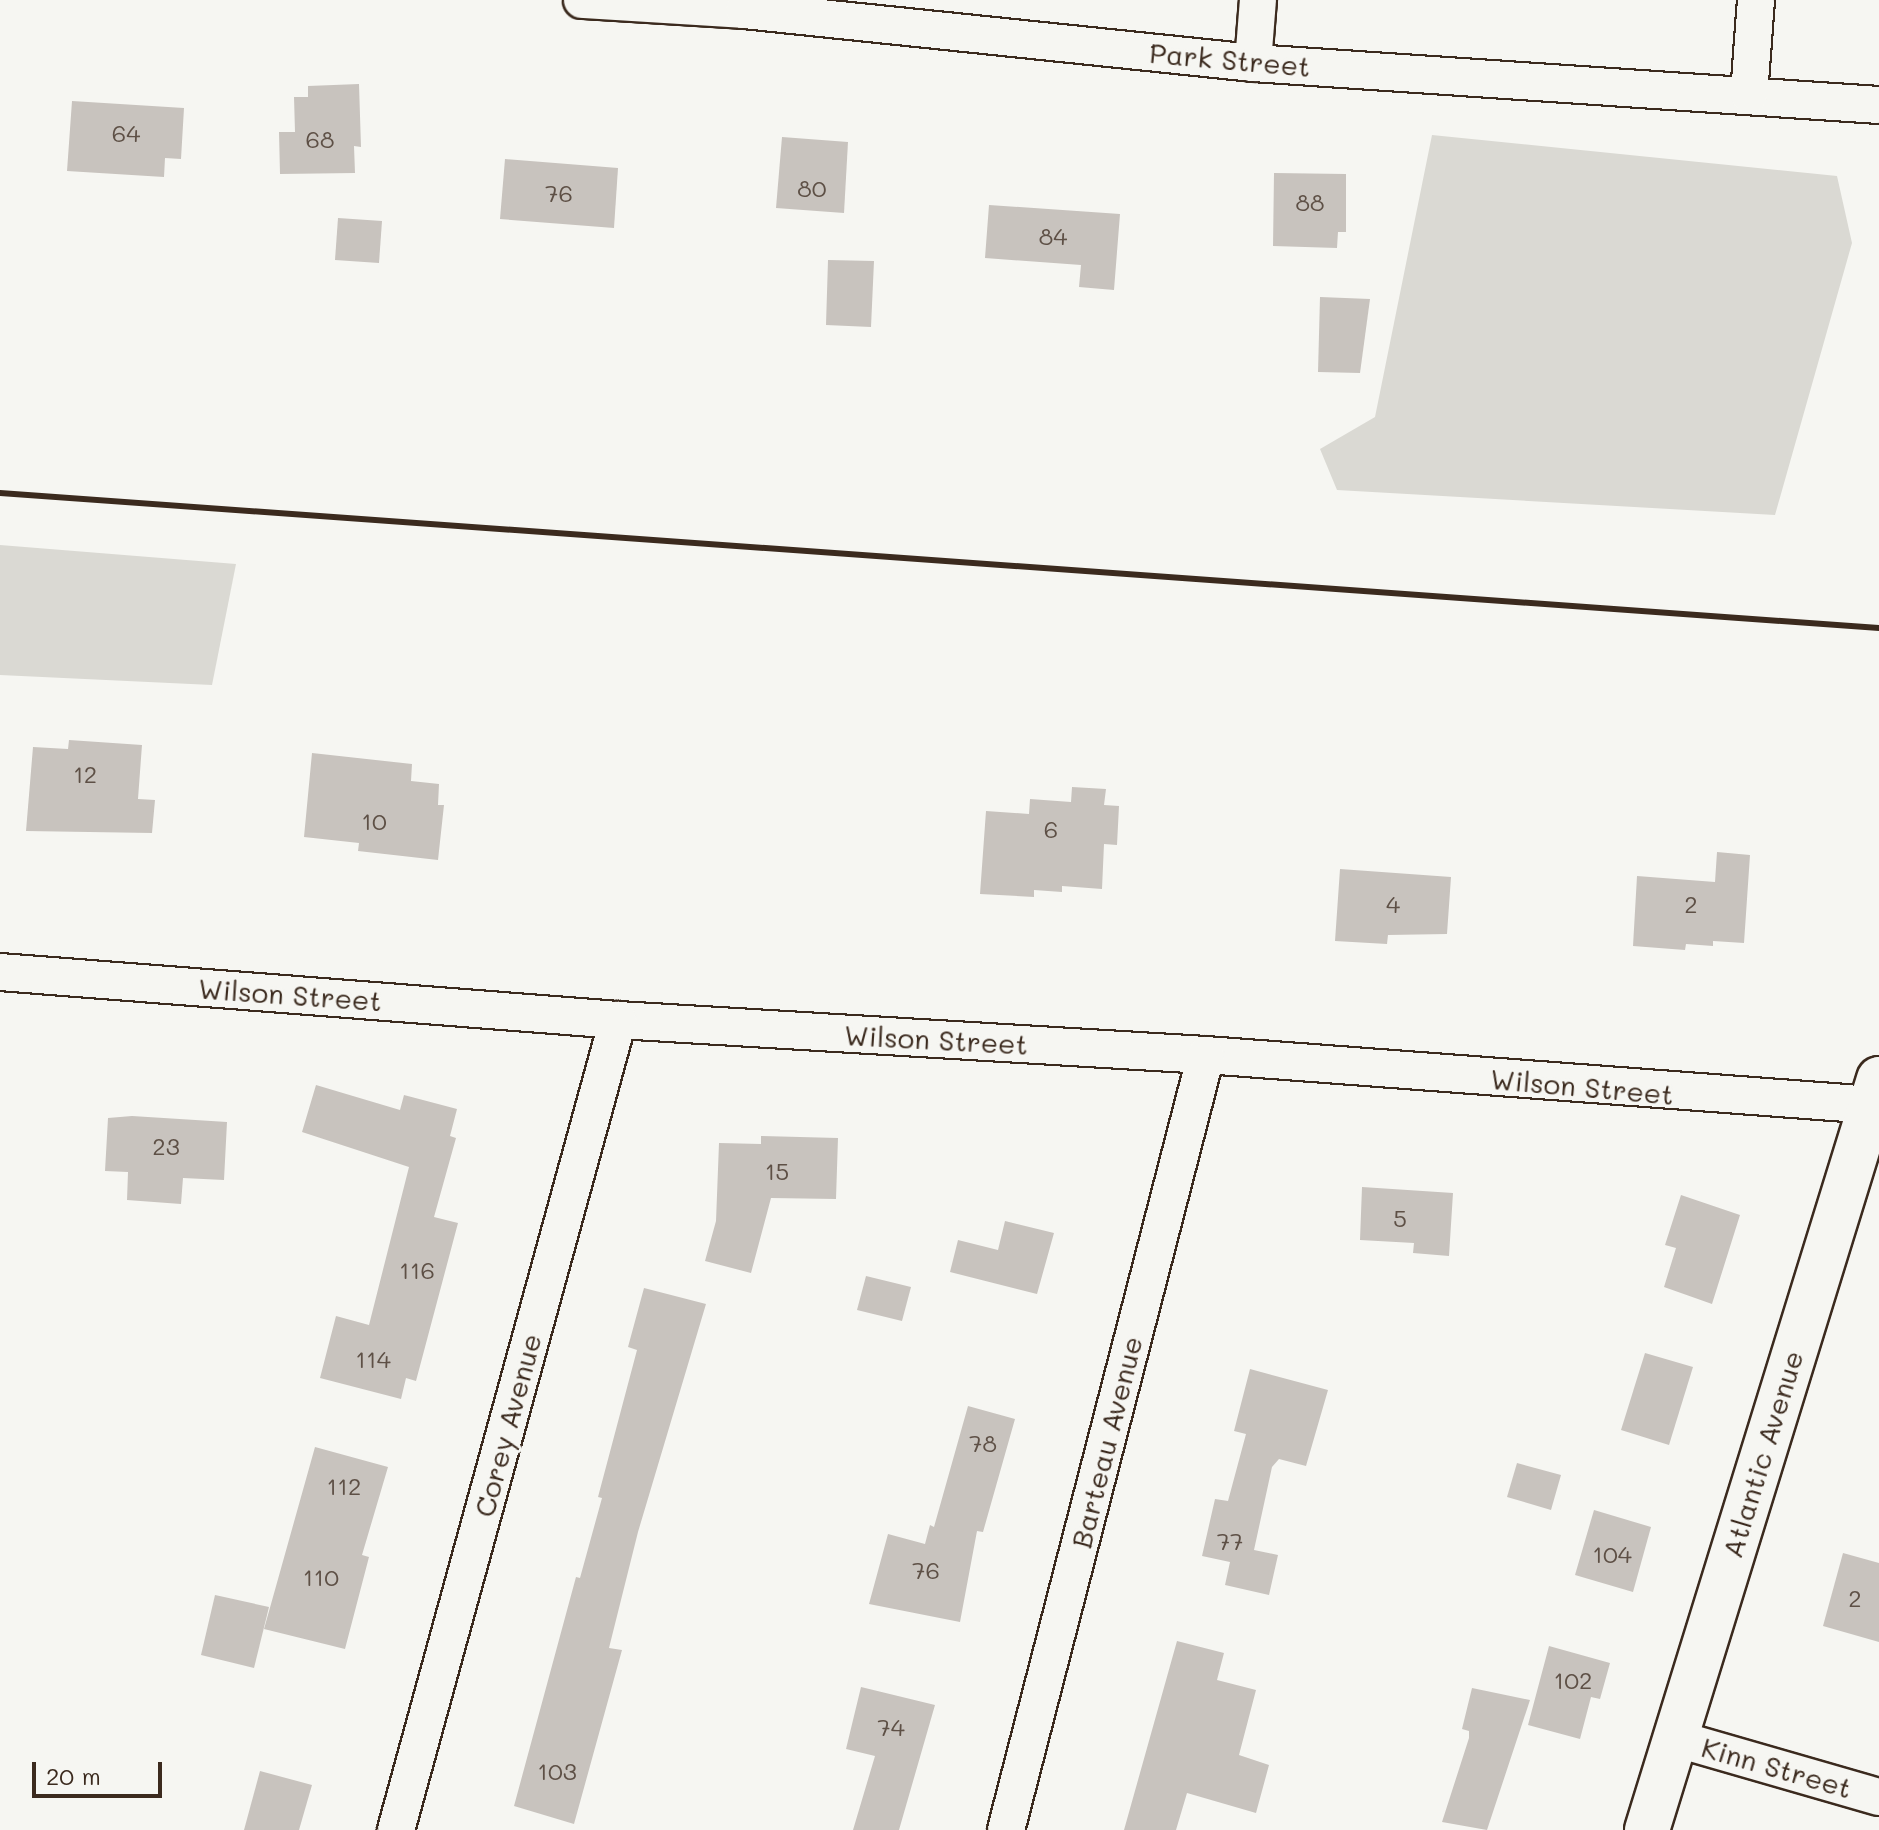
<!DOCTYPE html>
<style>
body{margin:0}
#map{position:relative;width:1879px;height:1830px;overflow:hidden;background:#f6f6f2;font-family:Mali,sans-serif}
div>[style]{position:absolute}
.green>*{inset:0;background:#dad9d3}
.building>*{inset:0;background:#c8c3be}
.roads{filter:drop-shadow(2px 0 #3b2a1e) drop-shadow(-2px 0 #3b2a1e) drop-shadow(0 2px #3b2a1e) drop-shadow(0 -2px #3b2a1e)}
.street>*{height:36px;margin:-18px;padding:0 18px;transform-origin:18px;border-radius:18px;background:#f6f6f2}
.secondary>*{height:44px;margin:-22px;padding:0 22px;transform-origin:22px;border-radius:22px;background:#f6f6f2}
.rail>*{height:6px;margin:-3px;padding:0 3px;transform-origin:3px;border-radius:3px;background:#3b2a1e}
span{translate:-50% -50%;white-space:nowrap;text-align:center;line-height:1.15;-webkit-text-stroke:6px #f6f6f2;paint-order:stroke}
.number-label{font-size:24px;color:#5e5046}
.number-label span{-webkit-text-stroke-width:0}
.street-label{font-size:28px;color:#3b2a1e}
.scale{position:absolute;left:32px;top:1762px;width:130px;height:36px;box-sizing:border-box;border:4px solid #3b2a1e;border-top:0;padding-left:10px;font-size:24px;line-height:28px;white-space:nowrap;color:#3b2a1e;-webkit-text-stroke:6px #f6f6f2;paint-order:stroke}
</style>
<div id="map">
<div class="green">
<div style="clip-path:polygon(1432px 135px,1837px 176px,1852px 243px,1775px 515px,1337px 490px,1320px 449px,1375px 417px)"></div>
<div style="clip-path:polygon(0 545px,236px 564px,212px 685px,0 675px)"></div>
</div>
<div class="building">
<div style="clip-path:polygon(359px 84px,361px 147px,354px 146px,355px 173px,280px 174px,279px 132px,295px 132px,294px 97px,308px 97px,308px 86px)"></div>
<div style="clip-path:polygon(72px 101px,184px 108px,181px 159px,165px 158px,164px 177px,67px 171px)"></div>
<div style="clip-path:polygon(782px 137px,848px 142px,844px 213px,776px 208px)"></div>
<div style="clip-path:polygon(505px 159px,618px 168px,614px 228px,500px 219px)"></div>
<div style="clip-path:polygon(1274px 173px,1346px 174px,1346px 232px,1338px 232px,1337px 248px,1273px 246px)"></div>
<div style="clip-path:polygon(989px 205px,1120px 214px,1114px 290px,1079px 287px,1081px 265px,985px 258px)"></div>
<div style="clip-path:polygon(338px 218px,382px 221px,379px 263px,335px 260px)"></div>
<div style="clip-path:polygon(828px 260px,874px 261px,871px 327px,826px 325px)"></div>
<div style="clip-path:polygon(1320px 297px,1370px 299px,1360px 373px,1318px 372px)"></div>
<div style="clip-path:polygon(69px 740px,142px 745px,138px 799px,155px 800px,152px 833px,26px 831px,33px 747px,68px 749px)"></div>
<div style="clip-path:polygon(312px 753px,412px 764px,411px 781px,439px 784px,438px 805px,444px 805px,438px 860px,358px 851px,359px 843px,304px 837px)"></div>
<div style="clip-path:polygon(1072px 787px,1106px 789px,1104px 805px,1119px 806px,1117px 845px,1104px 844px,1102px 889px,1062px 886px,1062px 892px,1034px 890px,1034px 897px,980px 894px,986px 811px,1029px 814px,1030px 799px,1071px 802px)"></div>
<div style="clip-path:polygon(1717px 852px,1750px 855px,1744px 943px,1713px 941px,1713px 946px,1686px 944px,1685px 950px,1633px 946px,1637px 876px,1715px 882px)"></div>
<div style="clip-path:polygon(1340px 869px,1451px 877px,1447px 934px,1388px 935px,1387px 944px,1335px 941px)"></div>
<div style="clip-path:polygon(316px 1085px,400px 1110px,404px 1095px,457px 1109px,450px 1136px,456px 1138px,434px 1217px,458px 1223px,416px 1381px,406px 1378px,401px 1399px,320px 1378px,336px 1316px,369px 1325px,409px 1167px,302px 1132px)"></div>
<div style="clip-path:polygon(132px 1116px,227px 1122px,224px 1180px,183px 1178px,181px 1204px,127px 1200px,128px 1172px,105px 1171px,108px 1118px)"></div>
<div style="clip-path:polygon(761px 1136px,838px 1138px,836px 1199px,771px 1198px,751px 1273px,705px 1261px,716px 1221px,719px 1143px,761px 1144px)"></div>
<div style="clip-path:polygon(1362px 1187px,1453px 1193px,1449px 1256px,1413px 1253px,1414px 1243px,1360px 1240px)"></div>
<div style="clip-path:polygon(1681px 1195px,1740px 1215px,1712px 1304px,1664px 1287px,1676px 1248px,1665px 1245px)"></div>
<div style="clip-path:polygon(1005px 1221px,1054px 1233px,1037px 1294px,950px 1272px,958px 1240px,998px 1250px)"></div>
<div style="clip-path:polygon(866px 1276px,911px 1287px,902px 1321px,857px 1310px)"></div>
<div style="clip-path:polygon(644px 1288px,706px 1304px,638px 1532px,609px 1648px,622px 1650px,574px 1824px,514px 1806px,576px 1577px,580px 1578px,602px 1498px,598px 1497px,637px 1350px,628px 1347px)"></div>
<div style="clip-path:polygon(1645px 1353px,1693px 1367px,1669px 1445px,1621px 1430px)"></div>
<div style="clip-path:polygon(1250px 1369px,1328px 1390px,1306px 1466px,1279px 1459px,1272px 1467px,1254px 1550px,1278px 1555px,1269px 1595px,1225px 1585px,1230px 1562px,1202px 1556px,1215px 1499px,1228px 1501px,1246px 1434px,1234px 1431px)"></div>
<div style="clip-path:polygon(968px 1406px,1015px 1419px,983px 1532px,977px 1531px,960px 1622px,869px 1604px,888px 1534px,925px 1544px,930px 1525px,934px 1527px)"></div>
<div style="clip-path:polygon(315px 1447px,388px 1467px,362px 1555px,369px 1557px,345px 1649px,264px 1629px)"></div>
<div style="clip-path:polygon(1517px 1463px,1561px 1475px,1551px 1510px,1507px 1497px)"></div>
<div style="clip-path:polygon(1594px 1510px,1651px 1527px,1633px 1592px,1575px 1575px)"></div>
<div style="clip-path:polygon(1843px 1553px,1879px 1563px,1879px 1642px,1823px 1626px)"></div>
<div style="clip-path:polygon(215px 1595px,269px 1607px,254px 1668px,201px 1655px)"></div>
<div style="clip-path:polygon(1177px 1641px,1224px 1653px,1217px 1680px,1256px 1690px,1239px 1755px,1269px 1765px,1256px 1813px,1187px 1793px,1176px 1830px,1124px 1830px)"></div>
<div style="clip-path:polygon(1549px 1646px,1610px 1663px,1600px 1699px,1591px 1697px,1580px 1739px,1528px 1725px)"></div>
<div style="clip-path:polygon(861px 1687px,935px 1705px,899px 1830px,853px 1830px,875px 1756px,846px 1749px)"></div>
<div style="clip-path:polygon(1472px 1688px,1530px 1700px,1487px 1830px,1442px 1822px,1469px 1738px,1469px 1731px,1462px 1729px)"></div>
<div style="clip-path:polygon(260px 1771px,312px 1785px,299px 1830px,244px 1830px)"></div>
</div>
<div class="roads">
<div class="street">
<div style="left:582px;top:0;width:162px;rotate:3.5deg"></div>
<div style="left:744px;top:10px;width:512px;rotate:5.94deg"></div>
<div style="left:1253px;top:63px;width:627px;rotate:3.84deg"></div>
<div style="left:1253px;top:63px;width:63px;rotate:-85.5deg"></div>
<div style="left:1749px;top:95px;width:95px;rotate:-85.8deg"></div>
<div style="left:0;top:972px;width:620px;rotate:4.44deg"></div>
<div style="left:618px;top:1020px;width:589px;rotate:3.41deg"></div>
<div style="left:1206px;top:1055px;width:668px;rotate:4.29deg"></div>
<div style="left:1674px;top:1738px;width:213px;rotate:16.1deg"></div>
<div style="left:396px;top:1830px;width:840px;rotate:-74.67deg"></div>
<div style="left:1006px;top:1830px;width:800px;rotate:-75.53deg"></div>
</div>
<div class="secondary">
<div style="left:1647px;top:1830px;width:786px;rotate:-72.83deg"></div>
</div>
</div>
<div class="rail">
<div style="left:0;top:493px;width:1884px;rotate:4.11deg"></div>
</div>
<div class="number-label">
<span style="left:126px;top:133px">64</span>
<span style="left:320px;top:139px">68</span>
<span style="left:812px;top:188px">80</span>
<span style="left:559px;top:193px">76</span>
<span style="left:1310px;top:202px">88</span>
<span style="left:1053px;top:236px">84</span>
<span style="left:85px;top:774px">12</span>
<span style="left:374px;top:821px">10</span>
<span style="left:1051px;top:829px">6</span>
<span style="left:1393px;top:904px">4</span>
<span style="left:1691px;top:904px">2</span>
<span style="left:166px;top:1146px">23</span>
<span style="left:777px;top:1171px">15</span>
<span style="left:1400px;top:1218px">5</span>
<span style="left:417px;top:1270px">116</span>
<span style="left:373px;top:1359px">114</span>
<span style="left:983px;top:1443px">78</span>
<span style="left:344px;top:1486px">112</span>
<span style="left:1230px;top:1541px">77</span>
<span style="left:1612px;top:1554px">104</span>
<span style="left:926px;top:1570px">76</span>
<span style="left:321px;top:1577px">110</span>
<span style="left:1855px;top:1598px">2</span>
<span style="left:1573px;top:1680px">102</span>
<span style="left:891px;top:1727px">74</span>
<span style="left:557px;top:1771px">103</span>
</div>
<div class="street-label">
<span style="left:1230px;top:59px;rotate:5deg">Park Street</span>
<span style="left:290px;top:994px;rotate:4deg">Wilson Street</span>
<span style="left:936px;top:1039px;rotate:3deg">Wilson Street</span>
<span style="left:1582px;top:1086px;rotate:5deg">Wilson Street</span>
<span style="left:507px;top:1425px;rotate:-75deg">Corey Avenue</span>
<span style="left:1106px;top:1442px;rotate:-76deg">Barteau Avenue</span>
<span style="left:1762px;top:1454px;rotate:-73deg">Atlantic Avenue</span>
<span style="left:1777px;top:1767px;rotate:16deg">Kinn Street</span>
</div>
<div class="scale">20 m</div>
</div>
